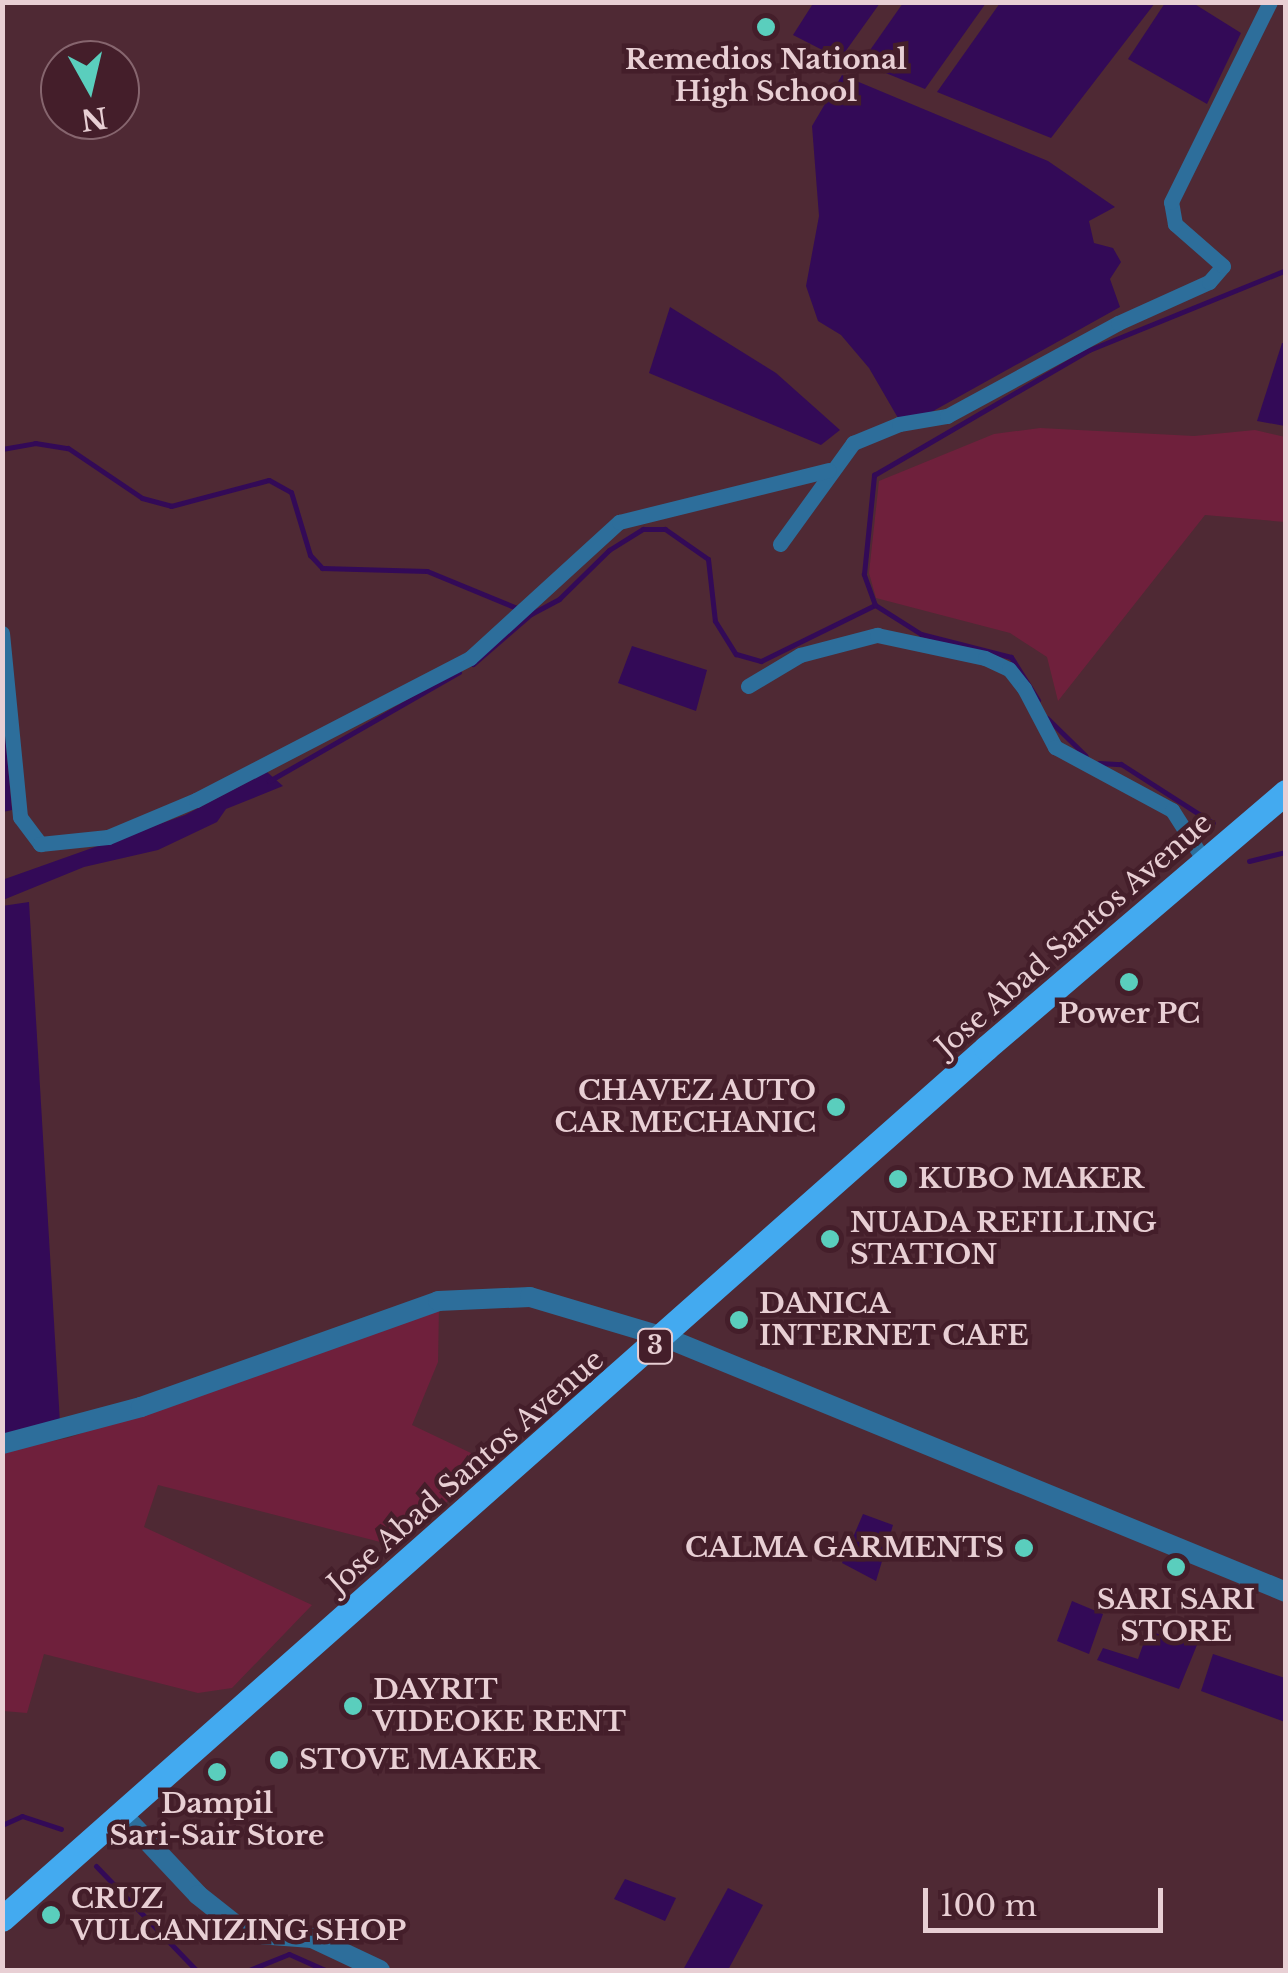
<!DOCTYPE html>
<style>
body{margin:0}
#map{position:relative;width:1288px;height:1973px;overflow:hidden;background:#4f2934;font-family:"Libre Baskerville",serif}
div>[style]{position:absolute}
.green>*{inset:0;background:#6f203c}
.water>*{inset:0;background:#330a57}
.stream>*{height:5px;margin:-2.5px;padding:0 2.5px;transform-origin:2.5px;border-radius:2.5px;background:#330a57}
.minor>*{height:15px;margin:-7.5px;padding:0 7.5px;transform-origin:7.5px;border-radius:7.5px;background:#2d6e9b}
.tertiary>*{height:20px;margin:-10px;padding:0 10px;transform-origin:10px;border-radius:10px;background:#2d6e9b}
.trunk>*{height:25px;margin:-12.5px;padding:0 12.5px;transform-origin:12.5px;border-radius:12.5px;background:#43aaf0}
.dots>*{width:28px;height:28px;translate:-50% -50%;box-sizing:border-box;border:5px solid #441e2a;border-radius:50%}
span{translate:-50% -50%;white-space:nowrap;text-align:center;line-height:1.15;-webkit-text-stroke:9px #441e2a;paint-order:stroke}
.shield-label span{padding:2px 8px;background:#441e2a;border:2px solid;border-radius:8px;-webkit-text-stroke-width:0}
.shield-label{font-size:25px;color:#e8cfd4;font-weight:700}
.poi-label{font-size:28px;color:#e8cfd4;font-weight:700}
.right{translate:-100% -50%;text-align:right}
.left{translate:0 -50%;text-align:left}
.street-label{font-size:28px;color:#e8cfd4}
.frame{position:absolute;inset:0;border:5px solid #e8cfd4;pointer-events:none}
.north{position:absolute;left:40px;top:40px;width:100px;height:100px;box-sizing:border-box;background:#441e2a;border:2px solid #86656e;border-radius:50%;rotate:172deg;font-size:28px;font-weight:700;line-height:40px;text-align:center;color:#e8cfd4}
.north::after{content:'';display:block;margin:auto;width:35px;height:45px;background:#5acebd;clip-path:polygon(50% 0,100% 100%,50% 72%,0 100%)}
.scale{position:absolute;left:923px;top:1888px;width:240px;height:45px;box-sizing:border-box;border:5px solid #e8cfd4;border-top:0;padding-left:12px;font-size:30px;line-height:35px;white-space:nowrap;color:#e8cfd4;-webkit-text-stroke:8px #441e2a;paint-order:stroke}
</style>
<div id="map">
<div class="green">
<div style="clip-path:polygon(1040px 428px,1194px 436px,1255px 430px,1285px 437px,1285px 522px,1205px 515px,1058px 701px,1047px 657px,1010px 633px,876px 598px,869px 573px,879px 481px,994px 434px)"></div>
<div style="clip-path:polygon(439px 1307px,438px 1362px,412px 1425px,492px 1463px,396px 1546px,158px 1485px,144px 1527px,312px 1605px,232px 1688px,198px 1693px,44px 1654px,27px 1713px,3px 1711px,3px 1451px,68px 1438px)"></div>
</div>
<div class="water">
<div style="clip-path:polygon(814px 2px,880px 2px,880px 3px,840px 59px,793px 35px)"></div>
<div style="clip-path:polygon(903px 3px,986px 3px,925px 89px,861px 63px)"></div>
<div style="clip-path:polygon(1000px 3px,1000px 2px,1155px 3px,1051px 138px,937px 92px)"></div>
<div style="clip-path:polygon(1165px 3px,1193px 3px,1241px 33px,1207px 104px,1128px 59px)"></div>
<div style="clip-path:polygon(842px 75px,1048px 161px,1115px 207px,1089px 221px,1094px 243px,1113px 248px,1121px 262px,1110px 279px,1120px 307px,926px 415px,898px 418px,869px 368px,841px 335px,818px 321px,806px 286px,819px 216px,812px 126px)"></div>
<div style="clip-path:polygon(670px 307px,776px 373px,840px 430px,821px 445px,649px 373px)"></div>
<div style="clip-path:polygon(1282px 343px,1286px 343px,1285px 426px,1257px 421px)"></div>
<div style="clip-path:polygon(632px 646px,707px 670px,696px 711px,618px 683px)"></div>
<div style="clip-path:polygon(2px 701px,12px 810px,3px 812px,2px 812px)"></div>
<div style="clip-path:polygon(267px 772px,283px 786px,226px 809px,217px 822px,158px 850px,84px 867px,3px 900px,2px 880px,185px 815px)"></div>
<div style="clip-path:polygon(29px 902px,60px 1423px,3px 1436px,2px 906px)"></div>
<div style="clip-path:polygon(863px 1514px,893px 1525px,876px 1581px,842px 1563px)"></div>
<div style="clip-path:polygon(1072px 1601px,1103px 1614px,1089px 1654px,1057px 1641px)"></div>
<div style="clip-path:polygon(1148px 1631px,1197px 1645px,1179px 1689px,1097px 1660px,1103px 1648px,1138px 1659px)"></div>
<div style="clip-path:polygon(1213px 1654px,1285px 1678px,1285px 1722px,1201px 1691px)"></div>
<div style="clip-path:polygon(625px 1879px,676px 1898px,665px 1921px,614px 1899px)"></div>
<div style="clip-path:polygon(728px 1888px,763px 1905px,728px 1970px,683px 1970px)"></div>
</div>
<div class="stream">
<div style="left:2px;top:449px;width:34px;rotate:-10deg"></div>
<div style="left:35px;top:443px;width:33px;rotate:9deg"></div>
<div style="left:68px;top:448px;width:89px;rotate:34deg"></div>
<div style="left:142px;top:498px;width:30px;rotate:15deg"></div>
<div style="left:171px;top:506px;width:101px;rotate:-14.9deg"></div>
<div style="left:269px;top:480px;width:25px;rotate:29deg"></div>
<div style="left:291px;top:492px;width:66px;rotate:73.2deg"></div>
<div style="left:310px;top:555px;width:18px;rotate:47deg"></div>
<div style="left:322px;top:568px;width:105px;rotate:1.6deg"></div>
<div style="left:427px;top:571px;width:100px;rotate:22.4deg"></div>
<div style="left:473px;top:664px;width:77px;rotate:-40.8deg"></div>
<div style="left:531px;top:614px;width:32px;rotate:-28deg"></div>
<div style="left:559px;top:599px;width:70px;rotate:-44.4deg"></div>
<div style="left:609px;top:550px;width:40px;rotate:-32deg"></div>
<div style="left:643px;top:529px;width:22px"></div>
<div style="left:665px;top:529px;width:52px;rotate:34.9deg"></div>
<div style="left:708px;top:559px;width:62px;rotate:83.6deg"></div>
<div style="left:715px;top:621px;width:39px;rotate:58deg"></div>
<div style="left:736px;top:654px;width:26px;rotate:16deg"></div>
<div style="left:761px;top:661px;width:127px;rotate:-26.2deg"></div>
<div style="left:1038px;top:700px;width:51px;rotate:-122.1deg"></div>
<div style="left:1011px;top:657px;width:93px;rotate:-165.7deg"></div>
<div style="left:921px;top:634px;width:54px;rotate:-147.8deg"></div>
<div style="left:875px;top:605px;width:33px;rotate:-110deg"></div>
<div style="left:864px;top:574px;width:100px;rotate:-84.2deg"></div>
<div style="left:874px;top:475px;width:249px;rotate:-30.2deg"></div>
<div style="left:1089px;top:350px;width:213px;rotate:-22.1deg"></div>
<div style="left:1047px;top:718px;width:54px;rotate:44.3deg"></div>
<div style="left:1099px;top:763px;width:22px;rotate:3deg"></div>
<div style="left:1121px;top:764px;width:109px;rotate:32.7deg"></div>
<div style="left:269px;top:781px;width:219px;rotate:-29.8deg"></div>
<div style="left:1249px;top:861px;width:38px;rotate:-14deg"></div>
<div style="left:2px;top:1825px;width:22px;rotate:-24deg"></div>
<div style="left:22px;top:1816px;width:41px;rotate:18.4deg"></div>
<div style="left:96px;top:1866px;width:144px;rotate:46.1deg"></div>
<div style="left:249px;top:1970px;width:43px;rotate:-21.8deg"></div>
<div style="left:289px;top:1954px;width:39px;rotate:24deg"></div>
</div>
<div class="minor">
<div style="left:780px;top:544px;width:125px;rotate:-54.1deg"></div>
<div style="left:853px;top:443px;width:50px;rotate:-22.4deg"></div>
<div style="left:899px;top:424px;width:49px;rotate:-9.5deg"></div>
<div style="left:947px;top:416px;width:195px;rotate:-28.5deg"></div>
<div style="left:1118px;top:323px;width:100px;rotate:-24.3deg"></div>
<div style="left:1209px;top:282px;width:21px;rotate:-49deg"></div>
<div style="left:1223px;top:266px;width:64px;rotate:-138.8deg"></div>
<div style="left:1175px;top:224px;width:22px;rotate:-100deg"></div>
<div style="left:1171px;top:202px;width:223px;rotate:-63.7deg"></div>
<div style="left:2px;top:633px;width:185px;rotate:84.4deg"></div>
<div style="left:20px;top:817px;width:34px;rotate:53deg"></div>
<div style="left:40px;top:844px;width:68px;rotate:-5.9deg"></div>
<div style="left:108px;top:837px;width:95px;rotate:-22.8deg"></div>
<div style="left:196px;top:800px;width:309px;rotate:-27.4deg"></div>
<div style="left:470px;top:658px;width:202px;rotate:-42.4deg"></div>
<div style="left:619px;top:522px;width:216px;rotate:-13.9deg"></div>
<div style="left:748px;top:686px;width:61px;rotate:-30.8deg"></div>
<div style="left:800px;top:655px;width:80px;rotate:-14.6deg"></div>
<div style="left:877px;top:635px;width:110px;rotate:12deg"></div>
<div style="left:985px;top:658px;width:26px;rotate:25deg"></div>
<div style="left:1009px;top:669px;width:24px;rotate:52deg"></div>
<div style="left:1024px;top:688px;width:67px;rotate:62.3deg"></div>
<div style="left:1055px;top:747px;width:133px;rotate:28.3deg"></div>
<div style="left:1172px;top:810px;width:62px;rotate:57.6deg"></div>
</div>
<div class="tertiary">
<div style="left:2px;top:1444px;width:144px;rotate:-14.9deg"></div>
<div style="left:141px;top:1407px;width:315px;rotate:-19.6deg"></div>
<div style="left:438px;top:1301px;width:92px;rotate:-2.5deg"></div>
<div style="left:530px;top:1297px;width:140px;rotate:16.6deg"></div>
<div style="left:664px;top:1337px;width:672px;rotate:22.29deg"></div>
<div style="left:122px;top:1814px;width:111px;rotate:46.8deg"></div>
<div style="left:198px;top:1895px;width:61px;rotate:38.4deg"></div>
<div style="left:246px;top:1933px;width:66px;rotate:4.3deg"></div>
<div style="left:312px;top:1938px;width:75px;rotate:25.2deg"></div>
</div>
<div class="trunk">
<div style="left:2px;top:1919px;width:1314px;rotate:-41.51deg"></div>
<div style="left:986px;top:1048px;width:394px;rotate:-40.5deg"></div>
</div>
<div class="dots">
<div style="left:766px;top:27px;background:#5acebd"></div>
<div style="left:1129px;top:982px;background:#5acebd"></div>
<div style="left:836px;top:1107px;background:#5acebd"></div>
<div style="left:898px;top:1179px;background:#5acebd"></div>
<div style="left:830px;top:1239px;background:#5acebd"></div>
<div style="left:739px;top:1320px;background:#5acebd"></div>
<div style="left:1024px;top:1548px;background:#5acebd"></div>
<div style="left:1176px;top:1567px;background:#5acebd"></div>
<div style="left:353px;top:1706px;background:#5acebd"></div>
<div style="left:279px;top:1760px;background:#5acebd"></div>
<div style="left:217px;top:1772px;background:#5acebd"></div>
<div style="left:51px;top:1915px;background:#5acebd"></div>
</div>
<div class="shield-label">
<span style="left:655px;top:1346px">3</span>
</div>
<div class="poi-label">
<span style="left:766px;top:76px">Remedios National<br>High School</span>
<span style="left:1129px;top:1014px">Power PC</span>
<span class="right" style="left:816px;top:1107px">CHAVEZ AUTO<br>CAR MECHANIC</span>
<span class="left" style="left:918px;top:1179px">KUBO MAKER</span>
<span class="left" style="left:850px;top:1239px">NUADA REFILLING<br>STATION</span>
<span class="left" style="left:759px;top:1320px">DANICA<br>INTERNET CAFE</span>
<span class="right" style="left:1004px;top:1548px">CALMA GARMENTS</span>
<span style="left:1176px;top:1616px">SARI SARI<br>STORE</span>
<span class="left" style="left:373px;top:1706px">DAYRIT<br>VIDEOKE RENT</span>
<span class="left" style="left:299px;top:1760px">STOVE MAKER</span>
<span style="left:217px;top:1820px">Dampil<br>Sari-Sair Store</span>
<span class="left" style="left:71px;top:1915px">CRUZ<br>VULCANIZING SHOP</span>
</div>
<div class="street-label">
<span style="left:1074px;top:935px;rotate:-41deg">Jose Abad Santos Avenue</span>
<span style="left:466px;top:1472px;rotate:-41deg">Jose Abad Santos Avenue</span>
</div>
<div class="frame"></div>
<div class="north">N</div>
<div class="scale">100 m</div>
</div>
